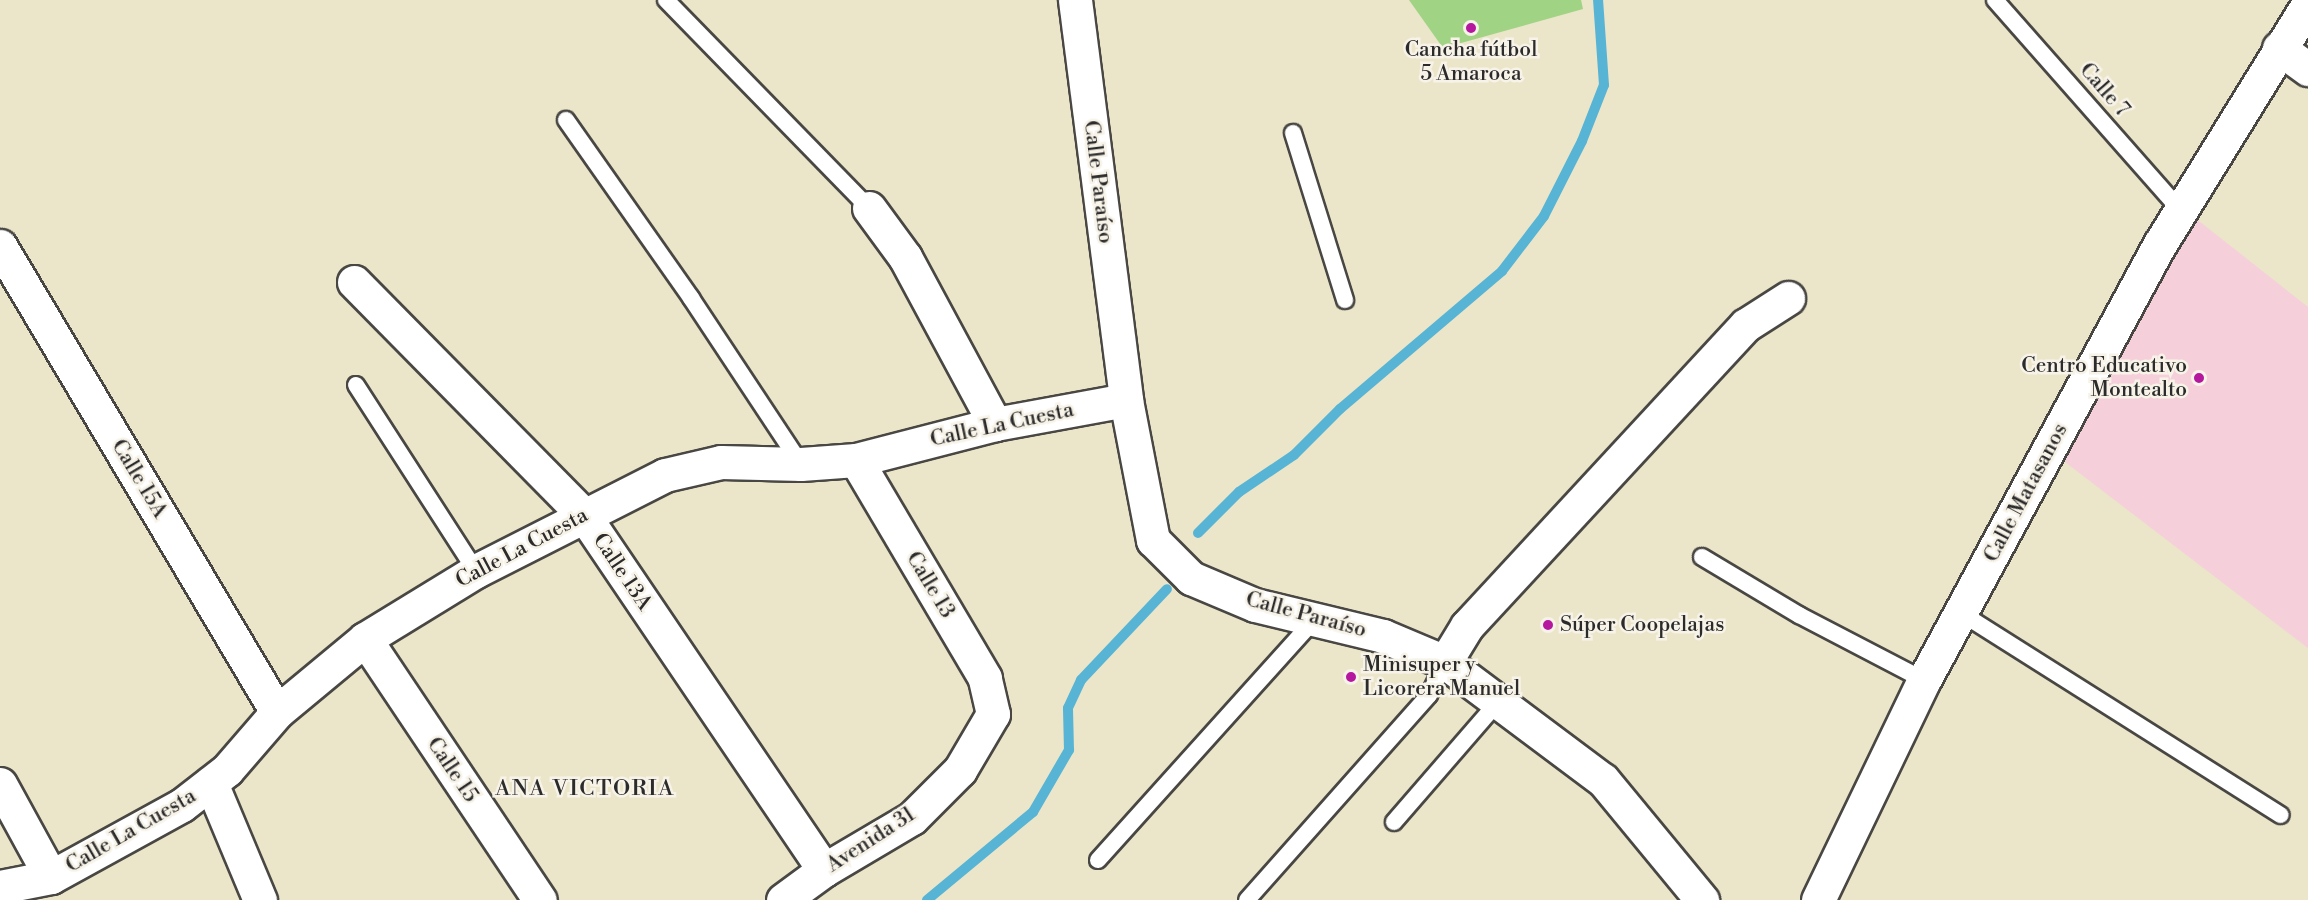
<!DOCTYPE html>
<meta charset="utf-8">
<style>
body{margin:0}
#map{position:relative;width:2308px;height:900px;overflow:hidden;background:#ebe5c9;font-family:"Libre Bodoni",serif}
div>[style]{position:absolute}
.built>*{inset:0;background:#f5cfda}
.green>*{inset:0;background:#a0d383}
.stream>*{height:10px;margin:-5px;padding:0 5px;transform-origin:5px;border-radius:5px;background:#57b4d5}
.roads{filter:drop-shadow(2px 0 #484743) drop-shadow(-2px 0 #484743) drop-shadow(0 2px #484743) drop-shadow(0 -2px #484743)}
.service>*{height:16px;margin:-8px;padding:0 8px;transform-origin:8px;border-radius:8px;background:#fff}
.minor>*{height:33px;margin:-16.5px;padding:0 16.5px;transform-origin:16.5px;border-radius:16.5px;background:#fff}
.dots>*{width:16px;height:16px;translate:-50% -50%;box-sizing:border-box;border:3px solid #f7f3e8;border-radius:50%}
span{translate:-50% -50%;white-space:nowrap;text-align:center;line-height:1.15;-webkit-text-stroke:5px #f7f3e8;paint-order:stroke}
.poi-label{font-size:21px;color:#2b2b2b}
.right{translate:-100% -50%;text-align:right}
.left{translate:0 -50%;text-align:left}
.street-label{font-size:21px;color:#2b2b2b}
.neighbourhood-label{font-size:22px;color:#2b2b2b;letter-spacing:1.5px}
</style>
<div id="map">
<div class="built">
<div style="clip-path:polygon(2190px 214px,2308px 307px,2308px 648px,2048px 449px)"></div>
</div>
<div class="green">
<div style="clip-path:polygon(1409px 0,1581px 0,1583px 9px,1443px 48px)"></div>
</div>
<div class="stream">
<div style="left:1198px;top:533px;width:58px;rotate:-45deg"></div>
<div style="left:1239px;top:492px;width:66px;rotate:-33.9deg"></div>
<div style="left:1294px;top:455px;width:65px;rotate:-45deg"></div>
<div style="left:1340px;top:409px;width:213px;rotate:-40.4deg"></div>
<div style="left:1502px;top:271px;width:69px;rotate:-52.6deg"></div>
<div style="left:1544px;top:216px;width:84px;rotate:-63.1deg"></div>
<div style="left:1582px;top:141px;width:60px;rotate:-68.6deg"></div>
<div style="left:1604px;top:85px;width:85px;rotate:-94deg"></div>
<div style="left:927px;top:900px;width:138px;rotate:-39.7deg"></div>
<div style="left:1033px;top:812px;width:72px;rotate:-59.9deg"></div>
<div style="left:1069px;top:750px;width:42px;rotate:-91.4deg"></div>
<div style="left:1068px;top:708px;width:31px;rotate:-65deg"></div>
<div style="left:1081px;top:680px;width:125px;rotate:-46.6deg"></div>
</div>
<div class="roads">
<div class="service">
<div style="left:666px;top:0;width:291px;rotate:45.7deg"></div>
<div style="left:1995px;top:0;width:278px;rotate:48.6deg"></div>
<div style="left:566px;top:120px;width:218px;rotate:54.9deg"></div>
<div style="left:691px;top:298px;width:199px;rotate:56.5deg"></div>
<div style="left:1293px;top:133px;width:175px;rotate:72.7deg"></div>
<div style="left:356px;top:385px;width:221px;rotate:57.2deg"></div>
<div style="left:1702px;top:557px;width:113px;rotate:30.9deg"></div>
<div style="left:1799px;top:615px;width:141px;rotate:27.5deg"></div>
<div style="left:1961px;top:613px;width:378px;rotate:32.3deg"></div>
<div style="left:1394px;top:822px;width:159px;rotate:-49.1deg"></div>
<div style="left:1098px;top:860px;width:326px;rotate:-48deg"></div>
<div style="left:1247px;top:900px;width:274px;rotate:-48.4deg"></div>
<div style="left:1429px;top:695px;width:37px;rotate:-64deg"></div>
</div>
<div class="minor">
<div style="left:1075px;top:0;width:403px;rotate:82.7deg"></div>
<div style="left:1126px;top:400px;width:143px;rotate:79.1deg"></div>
<div style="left:1153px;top:540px;width:54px;rotate:45deg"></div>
<div style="left:1191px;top:578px;width:69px;rotate:22.9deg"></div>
<div style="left:1255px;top:605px;width:132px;rotate:13.6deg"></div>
<div style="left:1383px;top:636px;width:67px;rotate:22.8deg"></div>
<div style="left:1445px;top:662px;width:197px;rotate:36.8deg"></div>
<div style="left:1603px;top:780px;width:156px;rotate:50.5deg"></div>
<div style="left:2279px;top:48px;width:36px;rotate:36deg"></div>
<div style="left:869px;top:208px;width:61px;rotate:53.7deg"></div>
<div style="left:905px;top:257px;width:190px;rotate:61.7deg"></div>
<div style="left:0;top:246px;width:542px;rotate:59.27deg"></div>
<div style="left:354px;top:282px;width:326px;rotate:45.4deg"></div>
<div style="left:583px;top:514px;width:430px;rotate:55.9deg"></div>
<div style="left:365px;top:639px;width:314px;rotate:56.2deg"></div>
<div style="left:1445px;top:662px;width:42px;rotate:-58.6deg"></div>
<div style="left:1467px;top:626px;width:410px;rotate:-47.2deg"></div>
<div style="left:1746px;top:325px;width:50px;rotate:-32.7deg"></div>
<div style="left:211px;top:783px;width:127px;rotate:67.3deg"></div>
<div style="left:0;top:784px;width:106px;rotate:61.3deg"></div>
<div style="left:0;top:887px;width:52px;rotate:-11.1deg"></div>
<div style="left:51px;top:877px;width:149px;rotate:-28.8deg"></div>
<div style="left:182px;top:805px;width:57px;rotate:-37.9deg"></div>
<div style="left:227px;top:770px;width:77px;rotate:-49.2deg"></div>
<div style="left:277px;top:712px;width:114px;rotate:-39.7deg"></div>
<div style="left:365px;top:639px;width:130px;rotate:-31.5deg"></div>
<div style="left:476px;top:571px;width:212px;rotate:-26.9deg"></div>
<div style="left:665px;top:475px;width:57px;rotate:-13.1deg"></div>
<div style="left:721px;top:462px;width:80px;rotate:1.4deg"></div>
<div style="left:801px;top:464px;width:55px;rotate:-4.2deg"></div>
<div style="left:856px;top:460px;width:144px;rotate:-14.5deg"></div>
<div style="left:995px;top:424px;width:133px;rotate:-10.4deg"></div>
<div style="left:783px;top:900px;width:51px;rotate:-36.2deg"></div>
<div style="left:824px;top:870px;width:102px;rotate:-30.6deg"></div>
<div style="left:912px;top:818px;width:68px;rotate:-45deg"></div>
<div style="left:960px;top:770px;width:65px;rotate:-59.5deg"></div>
<div style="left:993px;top:714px;width:37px;rotate:-103deg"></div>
<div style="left:985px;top:678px;width:253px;rotate:-120.6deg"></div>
<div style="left:1818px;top:900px;width:244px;rotate:-64.3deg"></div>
<div style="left:1924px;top:680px;width:496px;rotate:-61.6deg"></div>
<div style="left:2160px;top:244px;width:282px;rotate:-58.3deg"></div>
</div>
</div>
<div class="dots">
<div style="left:1471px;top:28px;background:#b5179e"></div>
<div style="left:2199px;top:378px;background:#b5179e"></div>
<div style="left:1548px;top:625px;background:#b5179e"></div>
<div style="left:1351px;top:677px;background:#b5179e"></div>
</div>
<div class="poi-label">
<span style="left:1471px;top:62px">Cancha fútbol<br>5 Amaroca</span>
<span class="right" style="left:2187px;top:378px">Centro Educativo<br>Montealto</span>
<span class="left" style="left:1560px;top:625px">Súper Coopelajas</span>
<span class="left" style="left:1363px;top:677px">Minisuper y<br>Licorera Manuel</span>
</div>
<div class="street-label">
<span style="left:2104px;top:90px;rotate:49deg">Calle 7</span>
<span style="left:1098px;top:182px;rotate:83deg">Calle Paraíso</span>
<span style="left:1002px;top:425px;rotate:-12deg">Calle La Cuesta</span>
<span style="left:139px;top:479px;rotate:59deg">Calle 15A</span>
<span style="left:2026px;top:493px;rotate:-62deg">Calle Matasanos</span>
<span style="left:522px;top:548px;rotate:-28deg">Calle La Cuesta</span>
<span style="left:622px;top:572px;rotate:56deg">Calle 13A</span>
<span style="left:930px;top:585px;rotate:59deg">Calle 13</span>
<span style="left:1306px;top:615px;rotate:15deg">Calle Paraíso</span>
<span style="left:452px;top:770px;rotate:56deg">Calle 15</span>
<span style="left:131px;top:831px;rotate:-30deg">Calle La Cuesta</span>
<span style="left:871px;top:840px;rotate:-33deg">Avenida 31</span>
</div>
<div class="neighbourhood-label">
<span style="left:585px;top:789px">ANA VICTORIA</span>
</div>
</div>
